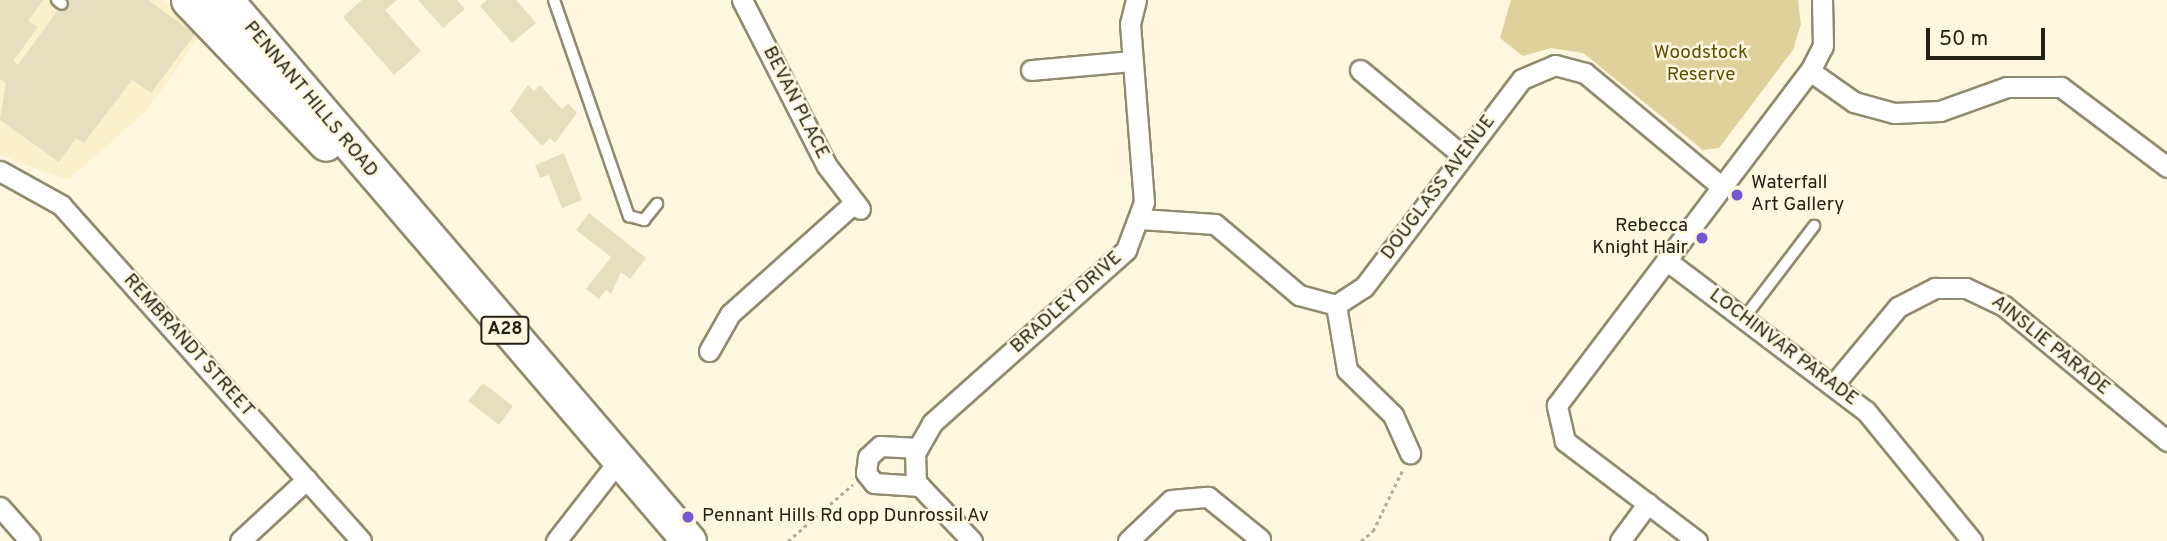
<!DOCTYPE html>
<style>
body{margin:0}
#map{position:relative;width:2167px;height:541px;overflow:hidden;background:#fef7df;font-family:Overpass,sans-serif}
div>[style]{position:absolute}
.built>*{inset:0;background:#fbf0ca}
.green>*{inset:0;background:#e0d09b}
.building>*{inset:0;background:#e7dec0}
.path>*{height:2.5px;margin-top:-1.25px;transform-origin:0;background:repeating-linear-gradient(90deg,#b2ad99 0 3.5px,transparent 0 7px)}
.roads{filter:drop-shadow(2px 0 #928a6e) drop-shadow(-2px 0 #928a6e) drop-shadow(0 2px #928a6e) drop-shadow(0 -2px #928a6e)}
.lane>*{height:10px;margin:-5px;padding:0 5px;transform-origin:5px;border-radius:5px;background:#fff}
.street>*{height:19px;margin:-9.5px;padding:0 9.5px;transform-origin:9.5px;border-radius:9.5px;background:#fff}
.highway>*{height:33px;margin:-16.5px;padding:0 16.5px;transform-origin:16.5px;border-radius:16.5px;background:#fff}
.dots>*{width:19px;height:19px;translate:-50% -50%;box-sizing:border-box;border:4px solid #fef7df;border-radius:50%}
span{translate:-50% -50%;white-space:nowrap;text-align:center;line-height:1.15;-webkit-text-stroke:5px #fef7df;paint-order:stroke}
.shield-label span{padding:2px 5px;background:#fef7df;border:2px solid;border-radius:5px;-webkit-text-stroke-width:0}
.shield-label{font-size:18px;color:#242115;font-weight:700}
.park-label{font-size:19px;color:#604f06}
.street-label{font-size:19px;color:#242115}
.poi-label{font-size:19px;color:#242115}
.left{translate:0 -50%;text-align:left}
.right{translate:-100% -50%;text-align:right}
.scale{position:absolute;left:1926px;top:28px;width:119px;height:32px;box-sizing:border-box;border:4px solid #242115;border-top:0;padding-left:9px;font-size:21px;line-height:24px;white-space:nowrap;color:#242115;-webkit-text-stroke:5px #fef7df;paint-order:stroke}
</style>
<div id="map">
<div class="built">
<div style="clip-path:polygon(0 0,163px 0,198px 38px,147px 110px,68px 180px,0 155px)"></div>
</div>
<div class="green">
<div style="clip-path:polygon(1511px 0,1798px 0,1801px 24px,1793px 50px,1719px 148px,1703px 150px,1583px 53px,1551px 48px,1523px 56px,1500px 38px)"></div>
</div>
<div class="building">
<div style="clip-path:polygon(0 0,43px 0,28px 21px,38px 27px,13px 61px,18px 65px,65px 0,148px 0,195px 34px,151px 93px,132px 80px,84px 143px,76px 138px,59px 162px,0 120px,6px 83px,0 79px)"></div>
<div style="clip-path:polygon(362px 0,397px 0,385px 10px,421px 51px,394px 75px,343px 17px)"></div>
<div style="clip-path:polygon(418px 0,457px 0,465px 9px,443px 28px)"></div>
<div style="clip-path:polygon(487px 0,516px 0,536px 23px,512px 43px,480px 6px)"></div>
<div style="clip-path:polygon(528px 85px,534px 91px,540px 85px,562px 109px,568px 103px,577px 113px,555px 143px,550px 138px,542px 146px,510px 111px)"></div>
<div style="clip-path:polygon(564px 153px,582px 200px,562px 208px,549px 175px,540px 178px,535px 165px)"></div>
<div style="clip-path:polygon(589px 213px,646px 258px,630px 279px,621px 272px,611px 294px,606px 290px,599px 299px,586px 289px,611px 257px,576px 230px)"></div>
<div style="clip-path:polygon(483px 383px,513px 406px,499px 425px,468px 401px)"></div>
</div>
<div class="path">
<div style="left:788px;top:541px;width:86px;rotate:-41.2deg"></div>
<div style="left:1361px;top:541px;width:16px;rotate:-40deg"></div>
<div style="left:1373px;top:531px;width:69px;rotate:-64.2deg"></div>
</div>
<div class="roads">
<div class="lane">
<div style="left:57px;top:0;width:6px;rotate:39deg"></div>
<div style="left:554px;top:0;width:229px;rotate:70.9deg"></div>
<div style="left:629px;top:216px;width:16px;rotate:15deg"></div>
<div style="left:644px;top:220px;width:21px;rotate:-51deg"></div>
<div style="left:1744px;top:318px;width:116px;rotate:-52.7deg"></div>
</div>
<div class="street">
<div style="left:742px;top:0;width:186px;rotate:62.9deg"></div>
<div style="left:827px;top:166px;width:54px;rotate:52.5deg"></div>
<div style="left:1031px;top:70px;width:100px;rotate:-5.1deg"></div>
<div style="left:1360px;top:70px;width:133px;rotate:39.8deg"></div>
<div style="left:1810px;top:71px;width:54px;rotate:35.2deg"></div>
<div style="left:1854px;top:102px;width:41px;rotate:15.4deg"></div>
<div style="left:1894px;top:113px;width:46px;rotate:-2.5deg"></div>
<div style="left:1940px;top:111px;width:71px;rotate:-19.7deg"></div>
<div style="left:2007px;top:87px;width:54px"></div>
<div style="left:2061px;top:87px;width:133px;rotate:37deg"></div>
<div style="left:0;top:171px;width:70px;rotate:29.1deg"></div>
<div style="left:61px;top:205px;width:450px;rotate:48.2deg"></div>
<div style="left:1140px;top:219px;width:75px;rotate:3.8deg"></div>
<div style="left:1215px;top:224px;width:110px;rotate:40.2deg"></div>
<div style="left:1299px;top:295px;width:38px;rotate:15deg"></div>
<div style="left:1336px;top:305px;width:33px;rotate:-33deg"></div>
<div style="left:1364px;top:287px;width:261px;rotate:-52.8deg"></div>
<div style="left:1522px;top:79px;width:36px;rotate:-23deg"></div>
<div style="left:1555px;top:65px;width:31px;rotate:15deg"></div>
<div style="left:1585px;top:73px;width:178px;rotate:39.8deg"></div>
<div style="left:1666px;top:260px;width:251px;rotate:37.1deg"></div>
<div style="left:1866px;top:411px;width:168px;rotate:50.8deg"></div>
<div style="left:1336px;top:305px;width:66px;rotate:80.4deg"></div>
<div style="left:1347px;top:370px;width:64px;rotate:44.4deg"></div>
<div style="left:1393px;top:415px;width:42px;rotate:65.9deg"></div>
<div style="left:709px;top:351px;width:43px;rotate:-60.4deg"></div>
<div style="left:730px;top:314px;width:165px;rotate:-41.8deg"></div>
<div style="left:1834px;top:384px;width:100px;rotate:-50.3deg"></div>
<div style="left:1898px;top:307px;width:42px;rotate:-27.2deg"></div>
<div style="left:1935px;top:288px;width:31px"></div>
<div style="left:1966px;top:288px;width:42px;rotate:25.3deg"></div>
<div style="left:2004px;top:306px;width:212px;rotate:39.6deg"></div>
<div style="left:918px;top:448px;width:38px;rotate:-177deg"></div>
<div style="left:880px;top:446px;width:16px;rotate:137deg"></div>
<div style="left:868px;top:457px;width:16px;rotate:97deg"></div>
<div style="left:866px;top:473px;width:13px;rotate:51deg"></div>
<div style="left:874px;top:483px;width:46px;rotate:3.7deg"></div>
<div style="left:0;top:507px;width:45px;rotate:48.6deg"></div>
<div style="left:240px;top:541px;width:91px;rotate:-42.8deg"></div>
<div style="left:556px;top:541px;width:103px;rotate:-52.1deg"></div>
<div style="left:972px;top:541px;width:81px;rotate:-133.5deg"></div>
<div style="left:916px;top:482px;width:29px;rotate:-92deg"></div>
<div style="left:915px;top:453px;width:34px;rotate:-60deg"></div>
<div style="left:932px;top:423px;width:260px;rotate:-41.7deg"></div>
<div style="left:1126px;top:250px;width:51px;rotate:-69.4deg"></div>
<div style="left:1144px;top:202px;width:179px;rotate:-94.5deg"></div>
<div style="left:1130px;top:24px;width:25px;rotate:-76deg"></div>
<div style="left:1128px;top:541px;width:59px;rotate:-43.6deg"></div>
<div style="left:1171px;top:500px;width:37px;rotate:-5deg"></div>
<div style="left:1208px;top:497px;width:67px;rotate:38.9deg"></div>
<div style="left:1620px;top:541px;width:47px;rotate:-53.6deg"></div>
<div style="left:1697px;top:541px;width:166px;rotate:-142.9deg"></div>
<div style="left:1565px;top:441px;width:37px;rotate:-103deg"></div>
<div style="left:1557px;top:405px;width:419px;rotate:-52.9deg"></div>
<div style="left:1810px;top:71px;width:28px;rotate:-63deg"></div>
<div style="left:1823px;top:46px;width:46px;rotate:-91.2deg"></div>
</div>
<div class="highway">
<div style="left:188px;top:0;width:199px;rotate:46.2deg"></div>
<div style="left:226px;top:0;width:712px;rotate:49.44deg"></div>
</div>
</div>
<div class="dots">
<div style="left:1737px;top:195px;background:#7557d1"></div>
<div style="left:1702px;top:238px;background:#7557d1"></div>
<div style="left:688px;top:517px;background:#7557d1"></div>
</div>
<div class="shield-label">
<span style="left:505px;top:330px">A28</span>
</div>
<div class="park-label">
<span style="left:1701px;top:65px">Woodstock<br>Reserve</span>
</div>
<div class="street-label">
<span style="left:310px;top:100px;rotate:50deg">PENNANT HILLS ROAD</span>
<span style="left:795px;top:103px;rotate:63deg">BEVAN PLACE</span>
<span style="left:1439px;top:188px;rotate:-53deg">DOUGLASS AVENUE</span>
<span style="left:1067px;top:303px;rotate:-42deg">BRADLEY DRIVE</span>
<span style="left:188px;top:346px;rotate:48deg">REMBRANDT STREET</span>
<span style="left:2050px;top:346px;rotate:39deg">AINSLIE PARADE</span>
<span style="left:1783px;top:348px;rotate:37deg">LOCHINVAR PARADE</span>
</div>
<div class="poi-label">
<span class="left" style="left:1751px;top:195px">Waterfall<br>Art Gallery</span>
<span class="right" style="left:1688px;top:238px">Rebecca<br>Knight Hair</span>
<span class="left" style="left:702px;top:517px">Pennant Hills Rd opp Dunrossil Av</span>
</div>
<div class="scale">50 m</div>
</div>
